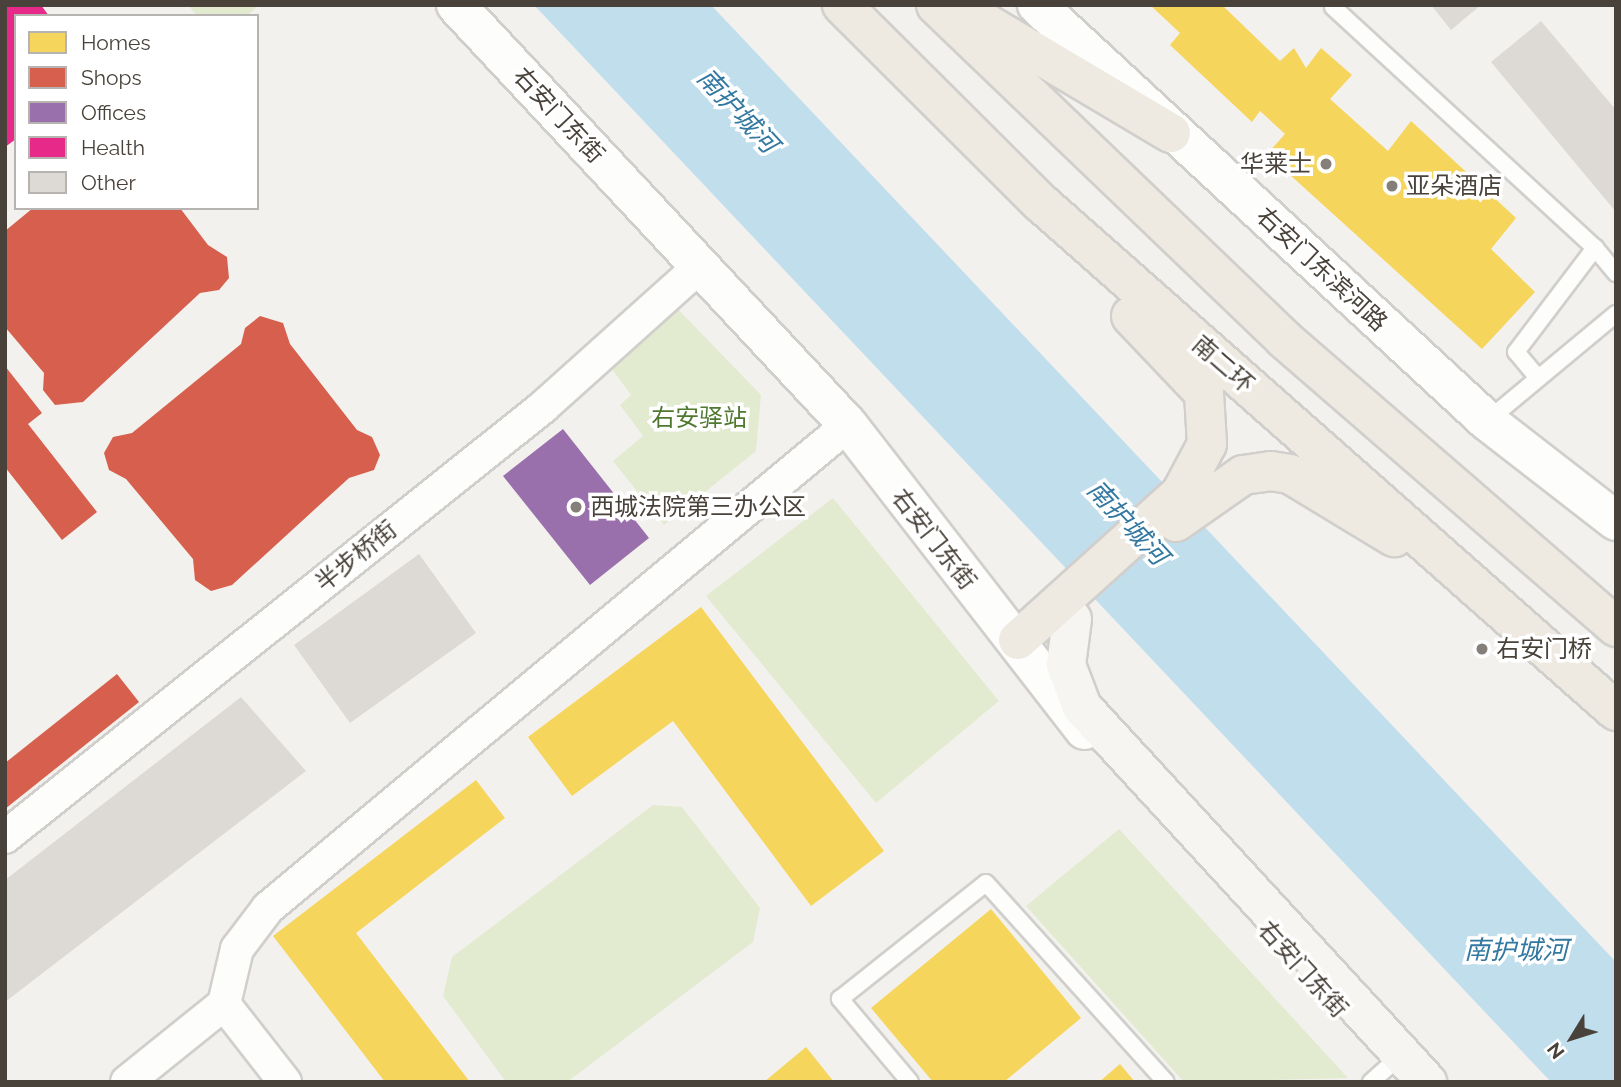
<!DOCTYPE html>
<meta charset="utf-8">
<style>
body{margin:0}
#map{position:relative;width:1621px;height:1087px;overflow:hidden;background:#f3f1ee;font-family:Raleway,"Noto Sans SC",sans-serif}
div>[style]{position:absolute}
.green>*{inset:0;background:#e2ebd0}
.water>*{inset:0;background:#c1deed}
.homes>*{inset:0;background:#f6d55c}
.shops>*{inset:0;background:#d6604d}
.offices>*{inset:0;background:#9970ab}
.health>*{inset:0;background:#e7298a}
.building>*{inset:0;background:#dddad6}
.roads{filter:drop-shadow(2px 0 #d1cfcc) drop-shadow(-2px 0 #d1cfcc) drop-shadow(0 2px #d1cfcc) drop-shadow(0 -2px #d1cfcc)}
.service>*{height:16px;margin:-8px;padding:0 8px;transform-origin:8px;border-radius:8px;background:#fdfdfc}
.minor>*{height:32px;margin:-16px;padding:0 16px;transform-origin:16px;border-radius:16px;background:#fdfdfc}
.tertiary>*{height:38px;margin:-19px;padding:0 19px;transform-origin:19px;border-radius:19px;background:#fdfdfc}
.secondary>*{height:38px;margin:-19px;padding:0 19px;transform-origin:19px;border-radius:19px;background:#f7f5f1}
.trunk>*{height:38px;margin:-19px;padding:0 19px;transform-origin:19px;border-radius:19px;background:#eeeae1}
.dots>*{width:19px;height:19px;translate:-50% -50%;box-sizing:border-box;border:4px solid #fff;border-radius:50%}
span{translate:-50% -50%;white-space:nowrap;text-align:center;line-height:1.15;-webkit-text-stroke:7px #fff;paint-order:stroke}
.street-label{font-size:24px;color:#49423a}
.poi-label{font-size:24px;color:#49423a}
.right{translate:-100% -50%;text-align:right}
.left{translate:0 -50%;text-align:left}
.park-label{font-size:24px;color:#4f792f}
.water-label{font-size:26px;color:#3378a0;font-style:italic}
.frame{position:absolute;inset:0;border:7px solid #49423a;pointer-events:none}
.legend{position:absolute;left:14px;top:14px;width:245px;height:196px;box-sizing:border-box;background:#fff;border:2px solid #b6b3b0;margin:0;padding:9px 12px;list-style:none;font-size:21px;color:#49423a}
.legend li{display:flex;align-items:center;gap:14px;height:35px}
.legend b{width:35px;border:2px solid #b6b3b0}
.north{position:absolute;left:1537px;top:1003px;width:70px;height:70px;-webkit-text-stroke:5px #fff;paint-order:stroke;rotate:232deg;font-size:19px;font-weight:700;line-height:28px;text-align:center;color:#49423a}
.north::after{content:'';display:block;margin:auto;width:24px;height:32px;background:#49423a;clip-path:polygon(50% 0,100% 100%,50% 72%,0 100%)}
</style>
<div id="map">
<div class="green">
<div style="clip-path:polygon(188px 5px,259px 5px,247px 16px,197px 16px)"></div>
<div style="clip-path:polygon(674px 305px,761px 395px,756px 451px,664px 525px,613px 461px,643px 436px,620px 405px,631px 395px,608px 364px)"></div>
<div style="clip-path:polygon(833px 498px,999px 701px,876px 803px,706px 596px)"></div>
<div style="clip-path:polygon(653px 805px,682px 807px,760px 908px,753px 942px,567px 1082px,506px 1082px,443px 996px,452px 957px)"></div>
<div style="clip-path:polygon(1119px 829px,1348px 1078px,1184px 1082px,1026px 906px)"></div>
</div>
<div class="water">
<div style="clip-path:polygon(534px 5px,711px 5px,1616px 962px,1616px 1082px,1551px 1082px)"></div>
</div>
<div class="homes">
<div style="clip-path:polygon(1150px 5px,1222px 5px,1280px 61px,1294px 48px,1306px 68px,1321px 48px,1352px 75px,1330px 99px,1388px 151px,1411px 121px,1516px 218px,1491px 249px,1535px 292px,1482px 349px,1267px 154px,1285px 134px,1260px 111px,1252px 122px,1170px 45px,1180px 33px)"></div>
<div style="clip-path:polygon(701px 607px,884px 851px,811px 906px,673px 721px,572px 796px,528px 737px)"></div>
<div style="clip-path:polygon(476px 780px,505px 818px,356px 933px,470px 1082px,385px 1082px,273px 936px)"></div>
<div style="clip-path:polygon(991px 909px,1081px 1018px,1004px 1082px,933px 1082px,871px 1008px)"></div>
<div style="clip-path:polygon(806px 1047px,834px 1082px,764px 1082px)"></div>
<div style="clip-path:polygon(1120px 1064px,1135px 1082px,1099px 1082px)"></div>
</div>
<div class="shops">
<div style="clip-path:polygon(33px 208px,180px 208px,208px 245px,227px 257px,229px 278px,219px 290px,200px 293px,83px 402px,55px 405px,43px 390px,44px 373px,5px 327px,5px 231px)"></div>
<div style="clip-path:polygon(260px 316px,283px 323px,290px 344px,357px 430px,372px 437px,380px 455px,374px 470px,349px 478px,232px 585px,211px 591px,195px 580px,193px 559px,126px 479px,109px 470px,104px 453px,113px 437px,132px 433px,241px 344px,245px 328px)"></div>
<div style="clip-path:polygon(5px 366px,42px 413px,28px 424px,97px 512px,62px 540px,5px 467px)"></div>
<div style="clip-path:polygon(117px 674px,139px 702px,5px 809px,5px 763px)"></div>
</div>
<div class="offices">
<div style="clip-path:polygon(563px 429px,649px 538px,590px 585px,503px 476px)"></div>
</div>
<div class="health">
<div style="clip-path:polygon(5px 5px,41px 5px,49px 16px,16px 16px,16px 139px,5px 147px)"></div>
</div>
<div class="building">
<div style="clip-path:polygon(1431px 5px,1481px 5px,1451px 30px)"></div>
<div style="clip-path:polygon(1541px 21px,1616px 110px,1616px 212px,1491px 62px)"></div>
<div style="clip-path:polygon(419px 554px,476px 633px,350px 723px,294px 645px)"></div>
<div style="clip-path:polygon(241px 697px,306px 771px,5px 1002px,5px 880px)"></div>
</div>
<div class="roads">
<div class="service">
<div style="left:1333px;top:7px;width:356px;rotate:42.6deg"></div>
<div style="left:1538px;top:378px;width:34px;rotate:-130deg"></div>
<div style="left:1516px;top:352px;width:131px;rotate:-52.8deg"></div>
<div style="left:1595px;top:248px;width:33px;rotate:50deg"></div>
<div style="left:1487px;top:421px;width:168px;rotate:-39.7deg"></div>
<div style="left:910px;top:1082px;width:109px;rotate:-130.1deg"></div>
<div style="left:840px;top:999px;width:186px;rotate:-38.5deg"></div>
<div style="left:986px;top:883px;width:268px;rotate:47.9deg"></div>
<div style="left:1371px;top:1082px;width:24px;rotate:-42deg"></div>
</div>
<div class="minor">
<div style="left:5px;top:837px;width:689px;rotate:-38.63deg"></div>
<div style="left:543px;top:407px;width:211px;rotate:-41.9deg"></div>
<div style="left:224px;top:1004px;width:99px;rotate:52deg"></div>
<div style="left:127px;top:1082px;width:124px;rotate:-38.8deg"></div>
<div style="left:224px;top:1004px;width:57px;rotate:-76.7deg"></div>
<div style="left:237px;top:949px;width:51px;rotate:-52.9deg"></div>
<div style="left:268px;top:908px;width:755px;rotate:-39.79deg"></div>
</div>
<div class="tertiary">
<div style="left:456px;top:5px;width:575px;rotate:46.97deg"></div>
<div style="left:848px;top:425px;width:386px;rotate:52.2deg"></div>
<div style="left:1037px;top:5px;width:613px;rotate:42.75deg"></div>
<div style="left:1487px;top:421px;width:163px;rotate:37.8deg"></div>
</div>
<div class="secondary">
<div style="left:1072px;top:619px;width:46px;rotate:97.4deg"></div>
<div style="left:1066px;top:665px;width:45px;rotate:69.1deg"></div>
<div style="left:1082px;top:707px;width:510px;rotate:47.39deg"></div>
</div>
<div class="trunk">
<div style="left:842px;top:5px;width:281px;rotate:44.9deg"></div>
<div style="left:1041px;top:203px;width:767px;rotate:41.46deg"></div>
<div style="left:936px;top:5px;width:482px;rotate:43.8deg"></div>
<div style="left:1284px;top:339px;width:440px;rotate:40.9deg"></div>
<div style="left:962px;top:9px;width:243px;rotate:30.7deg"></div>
<div style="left:1176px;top:522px;width:82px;rotate:-35deg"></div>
<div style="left:1243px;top:475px;width:28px;rotate:-8deg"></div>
<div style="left:1271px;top:471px;width:19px;rotate:9deg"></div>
<div style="left:1290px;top:474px;width:122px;rotate:31.2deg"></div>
<div style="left:1018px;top:640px;width:219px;rotate:-42deg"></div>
<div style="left:1181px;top:493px;width:55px;rotate:-62deg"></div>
<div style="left:1207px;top:444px;width:51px;rotate:-93.4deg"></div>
<div style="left:1204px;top:393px;width:106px;rotate:-133.5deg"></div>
</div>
</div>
<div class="dots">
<div style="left:1326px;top:164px;background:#847f79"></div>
<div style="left:1392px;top:186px;background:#847f79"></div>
<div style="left:576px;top:507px;background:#847f79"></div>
<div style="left:1482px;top:649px;background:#847f79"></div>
</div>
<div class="street-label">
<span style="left:559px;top:115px;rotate:47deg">右安门东街</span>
<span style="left:1322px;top:269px;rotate:43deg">右安门东滨河路</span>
<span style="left:1223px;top:364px;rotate:41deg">南二环</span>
<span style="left:934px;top:539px;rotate:52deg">右安门东街</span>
<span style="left:356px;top:556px;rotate:-39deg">半步桥街</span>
<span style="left:1303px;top:969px;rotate:48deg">右安门东街</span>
</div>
<div class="poi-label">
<span class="right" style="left:1312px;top:164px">华莱士</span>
<span class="left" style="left:1406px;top:186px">亚朵酒店</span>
<span class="left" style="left:590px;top:507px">西城法院第三办公区</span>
<span class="left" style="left:1496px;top:649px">右安门桥</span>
</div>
<div class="park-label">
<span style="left:699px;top:418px">右安驿站</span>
</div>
<div class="water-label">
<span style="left:737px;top:111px;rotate:47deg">南护城河</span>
<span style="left:1127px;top:523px;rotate:47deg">南护城河</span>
<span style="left:1516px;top:951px">南护城河</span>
</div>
<div class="frame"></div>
<ul class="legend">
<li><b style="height:19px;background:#f6d55c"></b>Homes</li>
<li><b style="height:19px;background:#d6604d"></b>Shops</li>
<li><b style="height:19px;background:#9970ab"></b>Offices</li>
<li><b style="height:19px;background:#e7298a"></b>Health</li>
<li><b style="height:19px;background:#dddad6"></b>Other</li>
</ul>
<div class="north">N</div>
</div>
